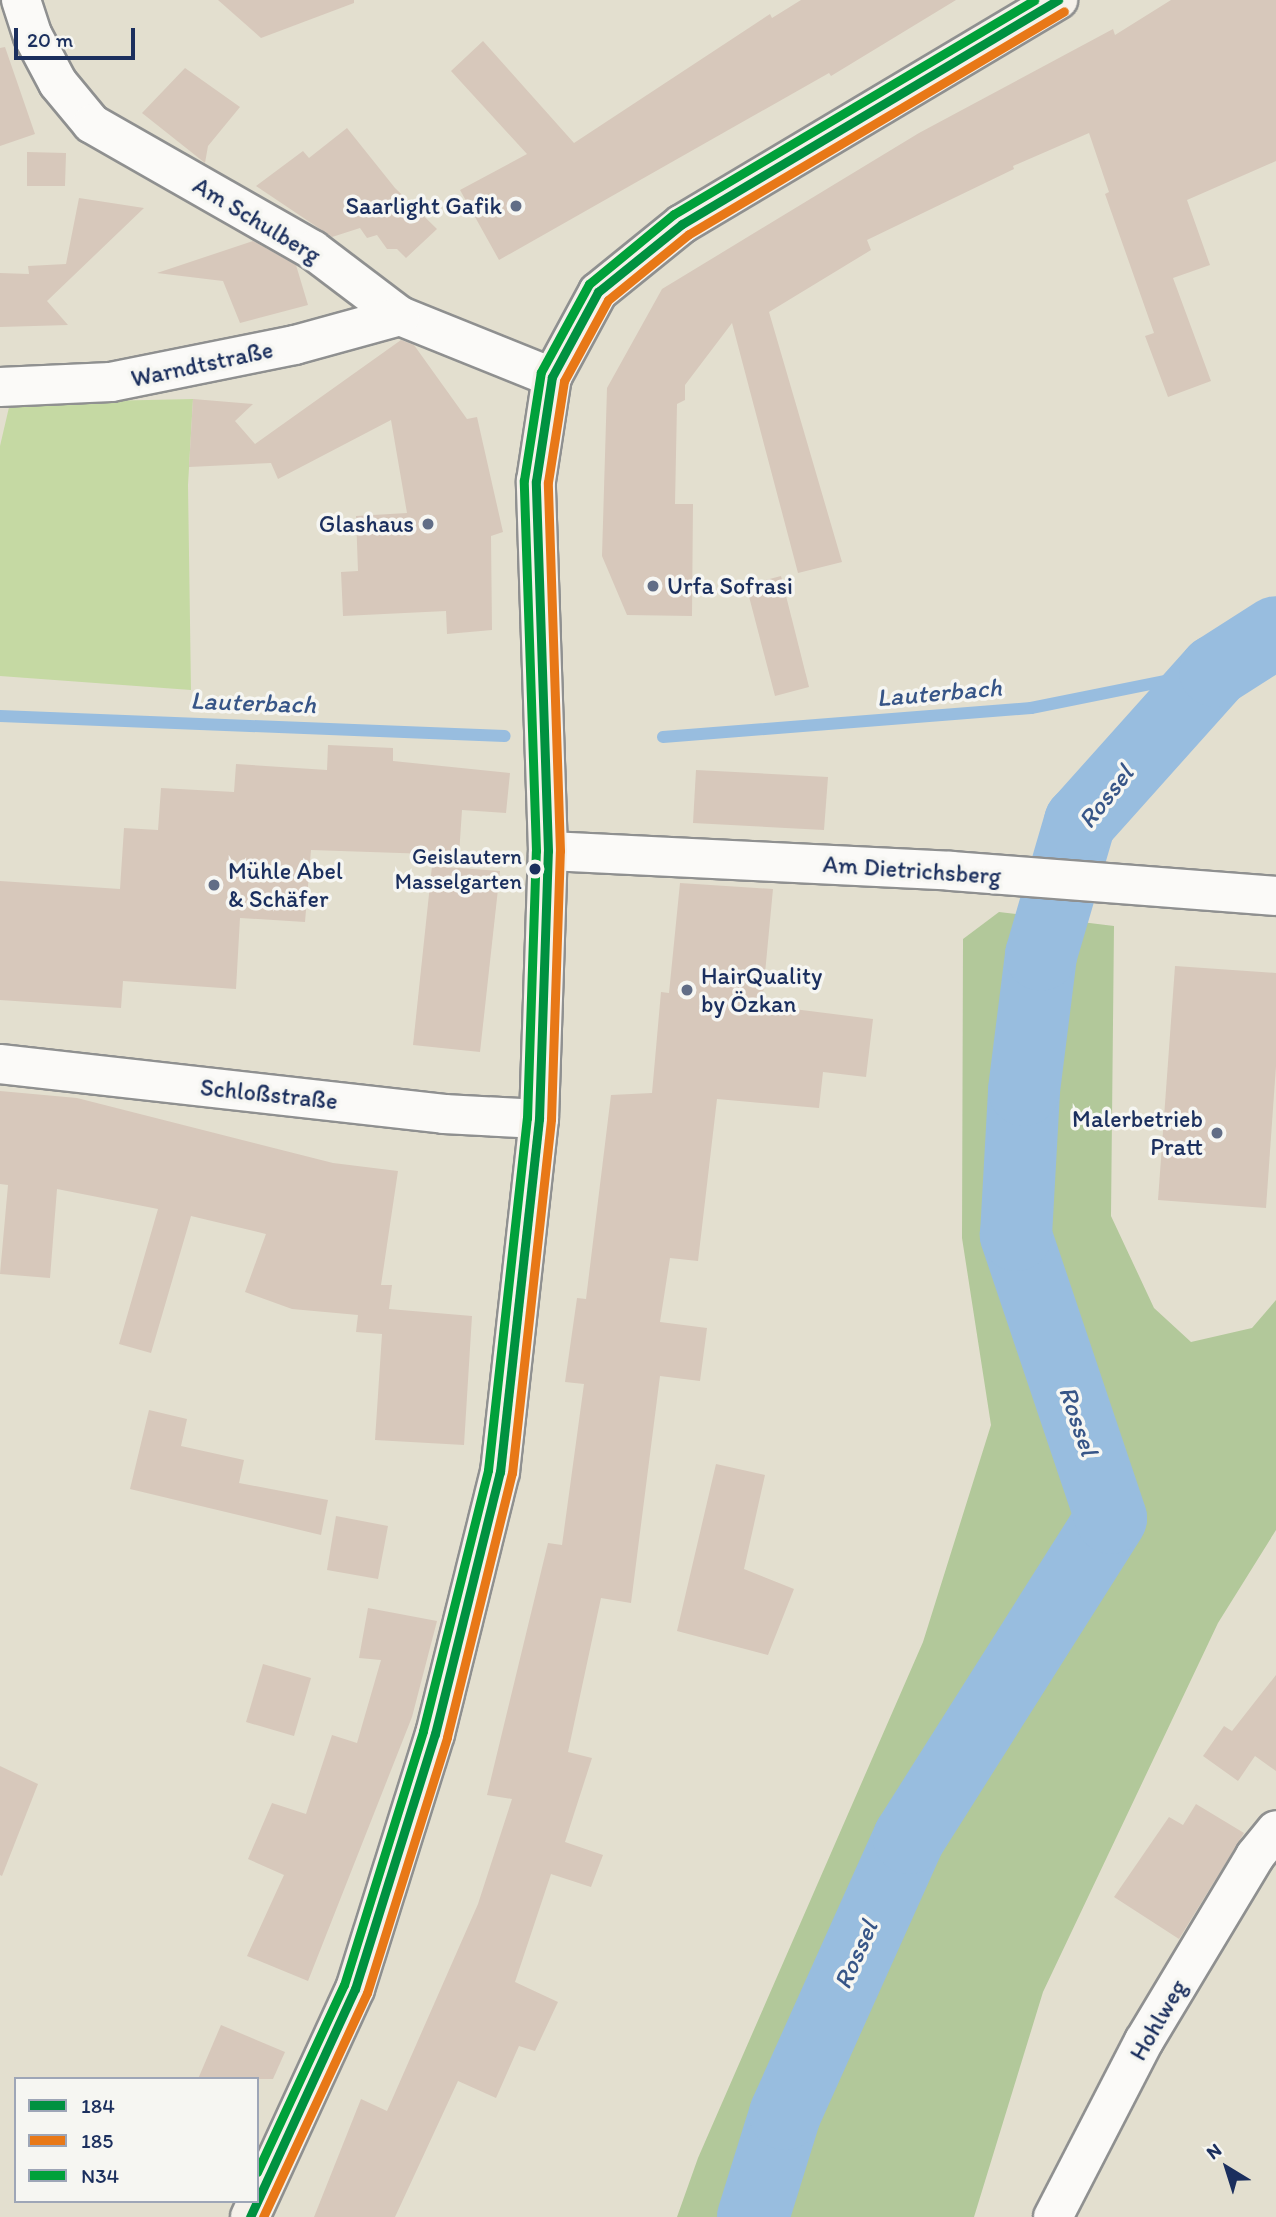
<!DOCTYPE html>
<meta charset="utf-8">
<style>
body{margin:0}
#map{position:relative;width:1276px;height:2217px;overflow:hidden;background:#e3dfcf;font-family:Itim,sans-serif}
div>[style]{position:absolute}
.green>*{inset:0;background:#c5d9a3}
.forest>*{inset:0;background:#b2c89a}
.stream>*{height:12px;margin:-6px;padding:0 6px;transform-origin:6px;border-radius:6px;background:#98bddf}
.river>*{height:72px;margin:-36px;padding:0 36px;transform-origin:36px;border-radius:36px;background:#98bddf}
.building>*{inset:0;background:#d7c8bb}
.roads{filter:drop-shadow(2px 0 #8f9090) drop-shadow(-2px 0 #8f9090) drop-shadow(0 2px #8f9090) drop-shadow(0 -2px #8f9090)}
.street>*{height:38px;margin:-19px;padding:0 19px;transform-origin:19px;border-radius:19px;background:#fbfaf8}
.secondary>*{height:38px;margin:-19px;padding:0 19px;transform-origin:19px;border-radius:19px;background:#f5f1ea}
.bus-1>*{height:9px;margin:-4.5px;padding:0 4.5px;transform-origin:4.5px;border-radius:4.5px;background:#009140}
.bus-2>*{height:9px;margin:-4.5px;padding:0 4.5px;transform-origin:4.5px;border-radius:4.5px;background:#e87817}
.bus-3>*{height:9px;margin:-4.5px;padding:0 4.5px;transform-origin:4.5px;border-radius:4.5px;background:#00a13a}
.dots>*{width:19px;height:19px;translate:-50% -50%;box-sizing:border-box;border:4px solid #f6f6f2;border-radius:50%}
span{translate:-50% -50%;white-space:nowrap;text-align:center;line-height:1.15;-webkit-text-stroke:7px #f6f6f2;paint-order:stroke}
.bus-label{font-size:22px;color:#1b2f5e}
.right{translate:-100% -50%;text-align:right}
.poi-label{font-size:24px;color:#1b2f5e}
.left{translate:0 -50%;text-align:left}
.street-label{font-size:24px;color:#1b2f5e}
.water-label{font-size:26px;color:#375587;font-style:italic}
.legend{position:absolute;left:14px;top:2077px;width:245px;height:126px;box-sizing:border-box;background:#f6f6f2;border:2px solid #9ea6b7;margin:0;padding:9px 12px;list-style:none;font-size:21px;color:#1b2f5e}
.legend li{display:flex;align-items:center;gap:14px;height:35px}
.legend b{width:35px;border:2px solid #9ea6b7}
.north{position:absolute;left:1192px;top:2133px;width:70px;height:70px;-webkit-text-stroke:5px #f6f6f2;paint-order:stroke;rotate:322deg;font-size:19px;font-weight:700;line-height:28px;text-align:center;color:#1b2f5e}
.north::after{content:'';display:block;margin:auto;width:24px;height:32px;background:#1b2f5e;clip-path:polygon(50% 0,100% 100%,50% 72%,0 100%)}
.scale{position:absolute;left:14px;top:28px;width:121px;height:32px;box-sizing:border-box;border:4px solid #1b2f5e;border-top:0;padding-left:9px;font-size:21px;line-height:24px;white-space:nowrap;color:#1b2f5e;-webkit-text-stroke:5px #f6f6f2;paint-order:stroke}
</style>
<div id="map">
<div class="green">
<div style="clip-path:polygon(193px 399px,188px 485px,191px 690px,0 676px,0 446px,10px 403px)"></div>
</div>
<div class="forest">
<div style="clip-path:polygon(999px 912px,1114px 926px,1111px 1216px,1154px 1308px,1191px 1342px,1252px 1328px,1276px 1300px,1276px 1530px,1218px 1623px,1043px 1992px,974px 2217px,677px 2217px,698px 2158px,923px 1642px,991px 1425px,962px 1238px,963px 939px)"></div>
</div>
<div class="stream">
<div style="left:0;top:716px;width:505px;rotate:2.27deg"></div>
<div style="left:663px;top:737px;width:369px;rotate:-4.5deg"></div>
<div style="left:1031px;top:708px;width:188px;rotate:-11.4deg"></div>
</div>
<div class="river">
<div style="left:753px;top:2217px;width:108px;rotate:-72.7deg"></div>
<div style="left:785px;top:2114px;width:303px;rotate:-65.8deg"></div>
<div style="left:909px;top:1838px;width:378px;rotate:-57.7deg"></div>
<div style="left:1111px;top:1518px;width:299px;rotate:-108.6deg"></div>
<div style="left:1016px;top:1235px;width:145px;rotate:-86.8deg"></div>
<div style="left:1024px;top:1090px;width:136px;rotate:-82.8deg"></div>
<div style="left:1041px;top:955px;width:139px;rotate:-73.7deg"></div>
<div style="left:1080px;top:822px;width:203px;rotate:-48.2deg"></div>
<div style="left:1215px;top:671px;width:72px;rotate:-32.6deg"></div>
</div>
<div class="building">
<div style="clip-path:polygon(218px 0,354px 0,354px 3px,261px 38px)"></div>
<div style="clip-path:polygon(801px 0,956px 0,831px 76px,829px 73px,499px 260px,460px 190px,527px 154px,451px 71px,483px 41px,574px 143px,770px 14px,772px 18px)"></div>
<div style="clip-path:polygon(1171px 0,1276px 0,1276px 161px,1187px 200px,1210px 265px,1173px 278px,1211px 381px,1168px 397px,1145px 336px,1154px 333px,1105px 194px,1109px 192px,1089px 133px,1013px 166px,1014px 169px,867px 240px,871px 250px,769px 312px,842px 562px,798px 573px,732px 323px,685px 385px,685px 400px,677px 404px,675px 504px,693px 504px,692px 616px,627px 615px,602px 556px,607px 388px,662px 289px,919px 133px,1113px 29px,1115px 35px)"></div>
<div style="clip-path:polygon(5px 47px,35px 134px,0 146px,0 48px)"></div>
<div style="clip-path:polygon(185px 68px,240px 107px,208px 146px,205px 163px,142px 113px)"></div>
<div style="clip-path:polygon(347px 128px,395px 188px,437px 229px,406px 258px,397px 249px,387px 249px,377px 235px,367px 238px,360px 228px,332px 237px,256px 186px,303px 151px,309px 158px)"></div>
<div style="clip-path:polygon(27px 152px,66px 153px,65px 186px,27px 186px)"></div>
<div style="clip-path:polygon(79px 198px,144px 208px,47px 301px,68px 325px,0 327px,0 273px,29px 274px,28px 266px,66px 264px)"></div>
<div style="clip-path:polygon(253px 241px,296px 265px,308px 305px,240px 323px,223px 281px,157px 273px)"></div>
<div style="clip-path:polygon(401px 340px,414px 345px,467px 419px,477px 417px,503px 532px,491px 536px,492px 630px,447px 634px,446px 611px,343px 616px,341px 572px,358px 571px,356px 516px,407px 513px,391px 420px,278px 479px,271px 463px,189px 467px,193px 399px,253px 404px,235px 421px,255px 444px)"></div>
<div style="clip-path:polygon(781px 576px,809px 687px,775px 696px,746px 585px)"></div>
<div style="clip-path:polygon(328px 745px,393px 748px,393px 761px,510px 773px,506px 813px,462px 810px,459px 855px,311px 850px,305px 922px,240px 918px,236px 989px,123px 981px,121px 1008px,0 1000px,0 881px,120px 889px,124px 828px,158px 830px,161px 788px,234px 792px,236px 764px,327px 770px)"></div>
<div style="clip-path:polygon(696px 770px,828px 777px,824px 830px,693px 823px)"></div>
<div style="clip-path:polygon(432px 866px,500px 871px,480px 1052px,413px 1045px)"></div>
<div style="clip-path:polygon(680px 883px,773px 889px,762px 1005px,873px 1019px,866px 1077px,823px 1072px,819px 1108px,717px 1099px,698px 1261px,670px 1258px,660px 1322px,707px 1328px,700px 1381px,660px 1376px,631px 1603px,601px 1598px,568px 1752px,592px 1758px,565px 1842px,603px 1855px,591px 1887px,551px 1874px,515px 1982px,558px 2002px,535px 2051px,519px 2046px,496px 2098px,458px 2081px,395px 2217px,314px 2217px,361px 2099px,387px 2111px,478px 1904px,512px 1799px,487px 1795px,548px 1543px,562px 1545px,584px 1384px,565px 1382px,577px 1298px,586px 1299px,611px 1095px,652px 1093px,661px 992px,669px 993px)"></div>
<div style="clip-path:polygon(1175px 966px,1276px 973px,1276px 1066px,1266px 1208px,1158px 1200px)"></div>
<div style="clip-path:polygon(0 1091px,77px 1098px,333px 1163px,398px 1171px,381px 1285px,392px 1285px,389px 1309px,472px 1316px,464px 1445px,375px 1440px,382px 1334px,356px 1332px,358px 1315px,292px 1309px,245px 1292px,266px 1234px,191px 1216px,151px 1353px,119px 1344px,158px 1209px,57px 1189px,50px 1278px,0 1274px,8px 1185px,0 1184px)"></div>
<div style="clip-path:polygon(149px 1410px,187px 1419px,181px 1446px,244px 1460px,239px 1483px,328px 1500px,321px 1535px,130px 1489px)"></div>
<div style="clip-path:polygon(716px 1464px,765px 1475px,744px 1569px,794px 1589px,768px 1655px,677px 1631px)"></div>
<div style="clip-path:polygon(336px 1516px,388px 1526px,378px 1579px,327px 1570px)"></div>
<div style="clip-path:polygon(368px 1608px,437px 1621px,412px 1717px,308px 1981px,247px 1956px,284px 1875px,248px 1859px,272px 1803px,306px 1814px,332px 1735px,357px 1743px,381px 1660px,359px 1658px)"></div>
<div style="clip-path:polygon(263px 1664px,311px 1678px,294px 1736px,246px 1722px)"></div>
<div style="clip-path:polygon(1276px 1675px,1276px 1771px,1255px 1756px,1238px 1781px,1203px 1756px,1224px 1726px,1232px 1731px)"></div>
<div style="clip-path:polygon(0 1766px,38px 1784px,2px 1876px,0 1875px)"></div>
<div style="clip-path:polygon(1196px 1804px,1244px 1833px,1179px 1939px,1114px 1897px,1169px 1817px,1183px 1825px)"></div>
<div style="clip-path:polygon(221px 2025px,285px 2052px,273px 2079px,198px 2079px)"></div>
</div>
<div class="roads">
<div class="street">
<div style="left:21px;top:0;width:38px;rotate:72deg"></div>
<div style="left:33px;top:36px;width:53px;rotate:62deg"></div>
<div style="left:58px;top:83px;width:53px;rotate:50.3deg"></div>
<div style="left:92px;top:124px;width:254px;rotate:29.7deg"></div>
<div style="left:313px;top:250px;width:109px;rotate:37.2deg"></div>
<div style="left:400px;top:316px;width:164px;rotate:21.9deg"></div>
<div style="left:0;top:387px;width:111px;rotate:-2.6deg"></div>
<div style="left:111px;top:382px;width:188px;rotate:-11.4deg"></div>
<div style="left:295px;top:345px;width:109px;rotate:-15.4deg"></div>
<div style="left:548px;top:851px;width:403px;rotate:2.8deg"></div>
<div style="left:951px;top:871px;width:326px;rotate:4.4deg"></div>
<div style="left:0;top:1064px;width:447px;rotate:6.4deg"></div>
<div style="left:444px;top:1114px;width:95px;rotate:3deg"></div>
<div style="left:1053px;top:2217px;width:198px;rotate:-62.7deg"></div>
<div style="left:1144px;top:2041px;width:216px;rotate:-59deg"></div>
<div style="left:1255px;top:1856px;width:33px;rotate:-51deg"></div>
</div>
<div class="secondary">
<div style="left:250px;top:2217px;width:251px;rotate:-65.3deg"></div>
<div style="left:355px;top:1989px;width:267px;rotate:-72.6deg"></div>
<div style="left:435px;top:1734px;width:270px;rotate:-76.1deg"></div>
<div style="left:500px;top:1472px;width:355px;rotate:-83.7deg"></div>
<div style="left:539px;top:1119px;width:268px;rotate:-88.1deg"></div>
<div style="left:548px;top:851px;width:370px;rotate:-91.9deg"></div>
<div style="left:536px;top:481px;width:105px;rotate:-81.3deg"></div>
<div style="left:552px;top:377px;width:97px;rotate:-61.6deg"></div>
<div style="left:598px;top:292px;width:108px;rotate:-39deg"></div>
<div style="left:682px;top:224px;width:438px;rotate:-30.8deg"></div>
</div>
</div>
<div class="bus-1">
<div style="left:250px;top:2217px;width:251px;rotate:-65.3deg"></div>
<div style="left:355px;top:1989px;width:267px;rotate:-72.6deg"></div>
<div style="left:435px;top:1734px;width:270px;rotate:-76.1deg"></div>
<div style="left:500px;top:1472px;width:355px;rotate:-83.7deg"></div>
<div style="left:539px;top:1119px;width:268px;rotate:-88.1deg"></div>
<div style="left:548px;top:851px;width:370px;rotate:-91.9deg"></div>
<div style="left:536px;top:481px;width:105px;rotate:-81.3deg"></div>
<div style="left:552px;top:377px;width:97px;rotate:-61.6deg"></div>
<div style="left:598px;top:292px;width:108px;rotate:-39deg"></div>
<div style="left:682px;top:224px;width:438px;rotate:-30.8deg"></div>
</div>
<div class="bus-2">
<div style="left:263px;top:2217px;width:247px;rotate:-65.1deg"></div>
<div style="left:367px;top:1993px;width:268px;rotate:-72.6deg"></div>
<div style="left:447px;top:1737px;width:272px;rotate:-76.2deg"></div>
<div style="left:512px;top:1473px;width:356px;rotate:-83.7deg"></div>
<div style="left:551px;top:1119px;width:268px;rotate:-88.1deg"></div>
<div style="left:560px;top:851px;width:369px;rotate:-91.9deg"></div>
<div style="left:548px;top:482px;width:102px;rotate:-81deg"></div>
<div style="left:564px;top:381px;width:92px;rotate:-61.5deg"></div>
<div style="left:608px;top:300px;width:104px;rotate:-39.2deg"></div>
<div style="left:689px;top:234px;width:436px;rotate:-30.7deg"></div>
</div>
<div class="bus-3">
<div style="left:257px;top:2172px;width:206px;rotate:-65.1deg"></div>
<div style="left:344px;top:1985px;width:266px;rotate:-72.7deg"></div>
<div style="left:423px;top:1731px;width:269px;rotate:-76deg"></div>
<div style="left:488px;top:1470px;width:354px;rotate:-83.7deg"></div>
<div style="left:527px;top:1118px;width:267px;rotate:-88.1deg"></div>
<div style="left:536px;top:851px;width:371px;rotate:-91.9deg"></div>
<div style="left:524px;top:480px;width:109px;rotate:-81.1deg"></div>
<div style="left:541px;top:372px;width:100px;rotate:-61.4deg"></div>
<div style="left:589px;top:284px;width:110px;rotate:-39.5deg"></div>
<div style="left:674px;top:214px;width:419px;rotate:-30.7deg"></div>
</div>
<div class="dots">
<div style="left:516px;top:206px;background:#616d86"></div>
<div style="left:428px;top:524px;background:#616d86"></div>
<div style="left:653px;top:586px;background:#616d86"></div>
<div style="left:535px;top:869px;background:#1b2f5e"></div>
<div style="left:214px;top:885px;background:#616d86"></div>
<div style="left:687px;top:990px;background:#616d86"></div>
<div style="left:1217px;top:1133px;background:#616d86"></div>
</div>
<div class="bus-label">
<span class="right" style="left:522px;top:869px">Geislautern<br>Masselgarten</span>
</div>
<div class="poi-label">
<span class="right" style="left:502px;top:206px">Saarlight Gafik</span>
<span class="right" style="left:414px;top:524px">Glashaus</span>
<span class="left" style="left:667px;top:586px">Urfa Sofrasi</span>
<span class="left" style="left:228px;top:885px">Mühle Abel<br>&amp; Schäfer</span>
<span class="left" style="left:701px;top:990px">HairQuality<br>by Özkan</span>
<span class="right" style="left:1203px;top:1133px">Malerbetrieb<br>Pratt</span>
</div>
<div class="street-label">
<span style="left:257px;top:220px;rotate:31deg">Am Schulberg</span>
<span style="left:202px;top:364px;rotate:-12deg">Warndtstraße</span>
<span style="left:912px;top:870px;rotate:4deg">Am Dietrichsberg</span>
<span style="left:269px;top:1094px;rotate:6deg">Schloßstraße</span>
<span style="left:1158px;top:2020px;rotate:-60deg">Hohlweg</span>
</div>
<div class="water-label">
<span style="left:939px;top:693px;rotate:-5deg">Lauterbach</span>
<span style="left:253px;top:703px;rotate:2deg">Lauterbach</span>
<span style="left:1106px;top:797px;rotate:-52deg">Rossel</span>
<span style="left:1078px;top:1421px;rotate:71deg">Rossel</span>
<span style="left:856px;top:1955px;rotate:-66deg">Rossel</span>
</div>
<ul class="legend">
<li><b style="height:9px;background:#009140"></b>184</li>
<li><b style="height:9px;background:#e87817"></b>185</li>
<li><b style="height:9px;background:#00a13a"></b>N34</li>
</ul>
<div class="north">N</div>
<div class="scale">20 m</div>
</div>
